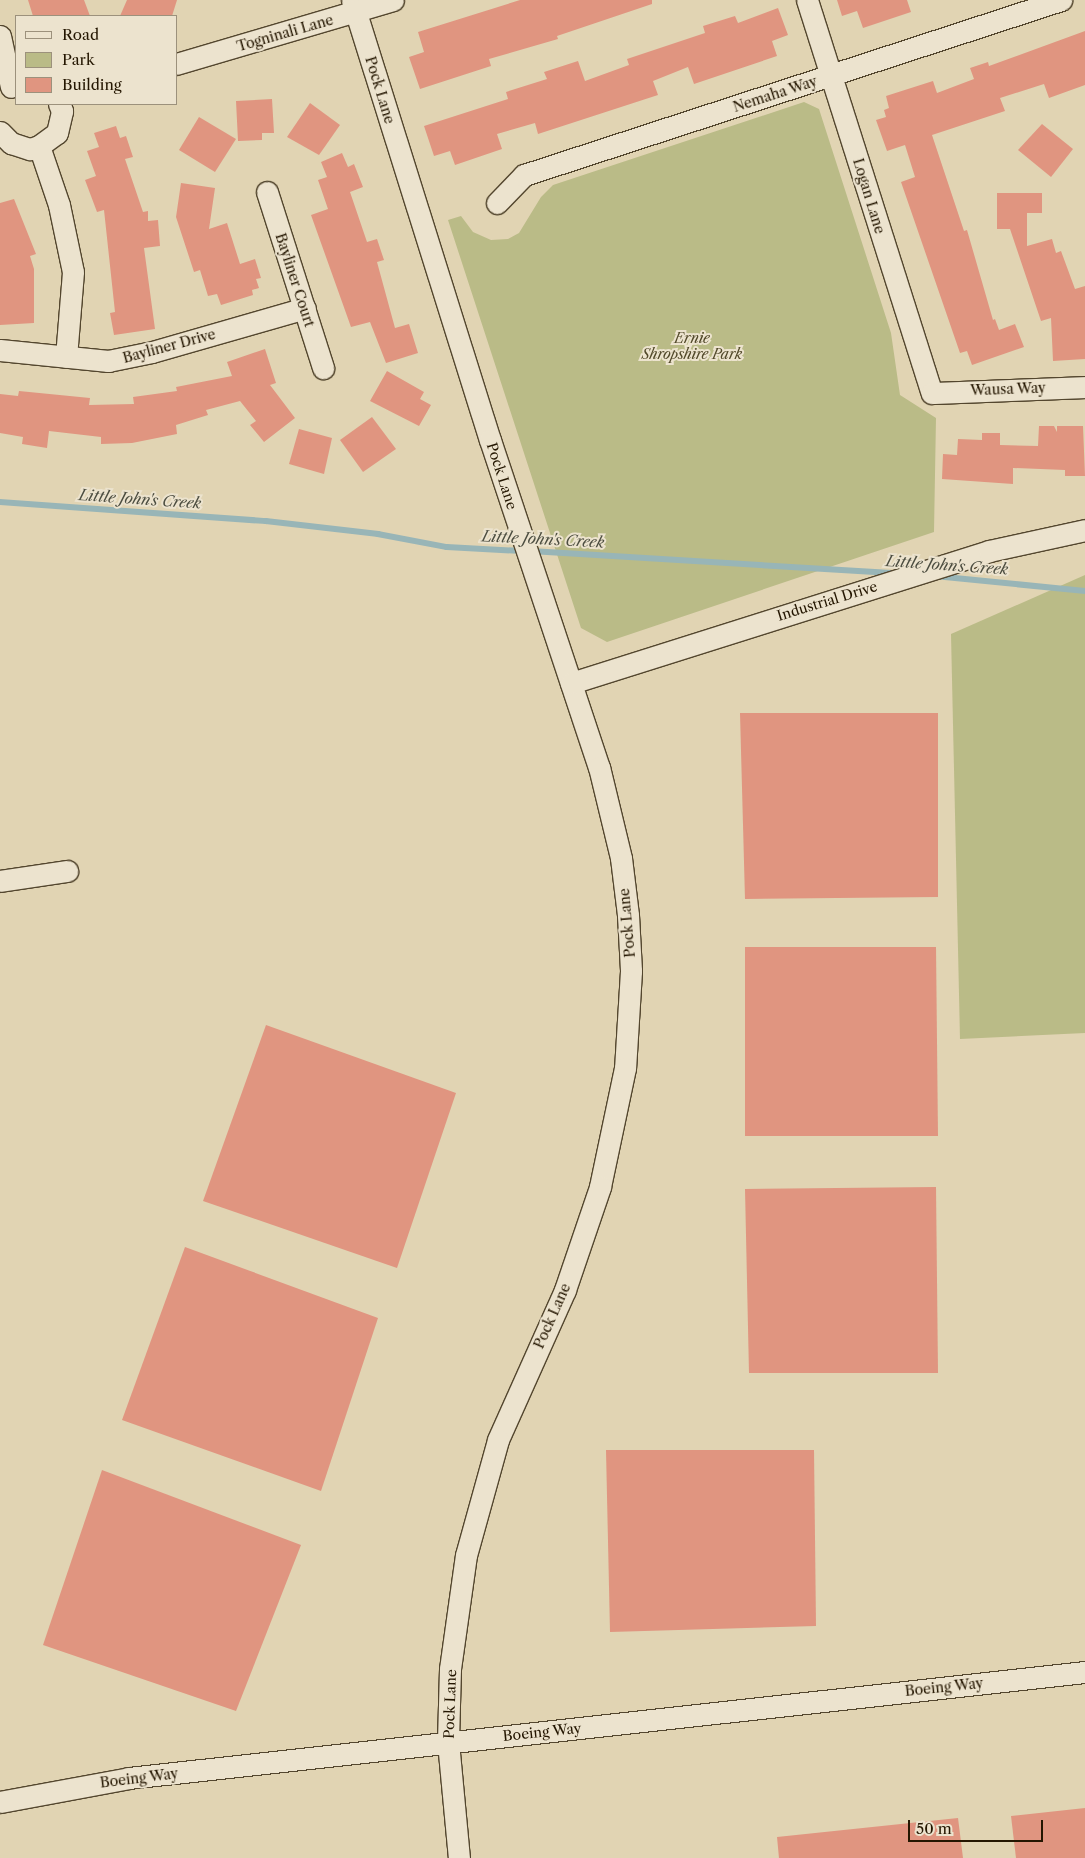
<!DOCTYPE html>
<style>
body{margin:0}
#map{position:relative;width:1085px;height:1858px;overflow:hidden;background:#e1d4b3;font-family:"Libre Caslon Text",serif}
div>[style]{position:absolute}
.green>*{inset:0;background:#babb87}
.stream>*{height:5.5px;margin:-2.75px;padding:0 2.75px;transform-origin:2.75px;border-radius:2.75px;background:#98b5b7}
.building>*{inset:0;background:#e09580}
.roads{filter:drop-shadow(1px 0 #53462e) drop-shadow(-1px 0 #53462e) drop-shadow(0 1px #53462e) drop-shadow(0 -1px #53462e)}
.minor>*{height:21px;margin:-10.5px;padding:0 10.5px;transform-origin:10.5px;border-radius:10.5px;background:#ece3ce}
span{translate:-50% -50%;white-space:nowrap;text-align:center;line-height:1.15;-webkit-text-stroke:4px #ece3ce;paint-order:stroke}
.street-label{font-size:14px;color:#241601}
.park-label{font-size:14px;color:#514829;font-style:italic}
.water-label{font-size:15px;color:#4d4e41;font-style:italic}
.legend{position:absolute;left:15px;top:15px;width:162px;height:90px;box-sizing:border-box;background:#ece3ce;border:1px solid #9c917c;margin:0;padding:6px 9px;list-style:none;font-size:15px;color:#241601}
.legend li{display:flex;align-items:center;gap:10px;height:25px}
.legend b{width:25px;border:1px solid #9c917c}
.scale{position:absolute;left:908px;top:1820px;width:135px;height:22px;box-sizing:border-box;border:2px solid #241601;border-top:0;padding-left:6px;font-size:15px;line-height:18px;white-space:nowrap;color:#241601;-webkit-text-stroke:4px #ece3ce;paint-order:stroke}
</style>
<div id="map">
<div class="green">
<div style="clip-path:polygon(804px 102px,819px 109px,891px 333px,900px 395px,936px 418px,934px 532px,607px 642px,581px 628px,448px 220px,461px 216px,473px 232px,491px 240px,508px 239px,519px 233px,541px 197px,553px 185px)"></div>
<div style="clip-path:polygon(1085px 575px,1085px 1033px,960px 1039px,951px 634px)"></div>
</div>
<div class="stream">
<div style="left:0;top:502px;width:267px;rotate:4.1deg"></div>
<div style="left:266px;top:521px;width:113px;rotate:6.6deg"></div>
<div style="left:378px;top:534px;width:70px;rotate:10.7deg"></div>
<div style="left:447px;top:547px;width:75px;rotate:3.1deg"></div>
<div style="left:531px;top:551px;width:361px;rotate:3.5deg"></div>
<div style="left:935px;top:576px;width:151px;rotate:5.7deg"></div>
</div>
<div class="building">
<div style="clip-path:polygon(28px 0,84px 0,90px 16px,33px 16px)"></div>
<div style="clip-path:polygon(127px 0,177px 0,172px 16px,120px 16px)"></div>
<div style="clip-path:polygon(520px 0,652px 0,652px 4px,557px 36px,558px 39px,489px 59px,491px 66px,420px 89px,409px 57px,424px 52px,418px 32px)"></div>
<div style="clip-path:polygon(837px 0,907px 0,911px 12px,863px 28px,857px 11px,842px 16px)"></div>
<div style="clip-path:polygon(778px 8px,788px 35px,772px 41px,777px 56px,694px 84px,688px 67px,653px 81px,658px 95px,538px 134px,535px 123px,497px 134px,502px 149px,455px 165px,450px 151px,434px 156px,424px 126px,508px 99px,506px 92px,547px 79px,544px 72px,578px 61px,585px 81px,629px 65px,627px 59px,705px 33px,703px 26px,735px 16px,738px 23px)"></div>
<div style="clip-path:polygon(1085px 31px,1085px 85px,1049px 98px,1044px 84px,1000px 98px,1005px 111px,932px 135px,964px 231px,967px 230px,993px 320px,995px 319px,999px 330px,1015px 324px,1024px 347px,972px 365px,967px 351px,960px 353px,901px 182px,915px 177px,905px 145px,887px 151px,876px 120px,886px 117px,884px 110px,889px 108px,886px 96px,933px 81px,937px 93px,974px 79px,970px 68px,988px 62px,989px 66px)"></div>
<div style="clip-path:polygon(272px 99px,274px 133px,262px 133px,262px 140px,238px 141px,236px 101px)"></div>
<div style="clip-path:polygon(310px 103px,340px 125px,319px 155px,287px 137px)"></div>
<div style="clip-path:polygon(199px 117px,236px 139px,215px 172px,179px 150px)"></div>
<div style="clip-path:polygon(1042px 124px,1073px 149px,1051px 177px,1018px 150px)"></div>
<div style="clip-path:polygon(116px 126px,120px 138px,126px 136px,133px 157px,125px 159px,143px 212px,148px 211px,148px 221px,158px 220px,160px 246px,144px 248px,155px 329px,114px 335px,110px 313px,115px 312px,104px 210px,97px 212px,85px 180px,96px 176px,87px 151px,99px 147px,94px 133px)"></div>
<div style="clip-path:polygon(342px 153px,348px 167px,354px 164px,363px 187px,350px 192px,367px 242px,377px 239px,384px 260px,377px 262px,395px 328px,409px 324px,418px 353px,386px 363px,370px 322px,351px 327px,311px 215px,328px 209px,318px 180px,327px 177px,321px 162px)"></div>
<div style="clip-path:polygon(181px 183px,215px 188px,209px 229px,227px 223px,240px 264px,255px 259px,261px 278px,256px 279px,259px 288px,252px 290px,253px 295px,221px 305px,217px 294px,208px 296px,200px 270px,194px 272px,176px 217px)"></div>
<div style="clip-path:polygon(997px 193px,1042px 193px,1042px 213px,1027px 213px,1027px 246px,1052px 239px,1056px 253px,1061px 251px,1075px 289px,1085px 286px,1085px 359px,1053px 361px,1051px 318px,1041px 321px,1010px 229px,997px 229px)"></div>
<div style="clip-path:polygon(14px 199px,36px 254px,30px 256px,34px 269px,34px 323px,0 325px,0 203px)"></div>
<div style="clip-path:polygon(265px 349px,276px 383px,270px 385px,295px 418px,264px 442px,250px 425px,256px 421px,240px 401px,206px 410px,208px 415px,176px 425px,177px 434px,132px 443px,101px 444px,101px 437px,49px 431px,47px 448px,22px 444px,23px 437px,0 433px,0 394px,18px 396px,19px 391px,90px 398px,89px 405px,134px 404px,133px 397px,177px 391px,176px 387px,232px 376px,227px 362px)"></div>
<div style="clip-path:polygon(387px 371px,424px 392px,420px 399px,431px 405px,419px 426px,370px 401px)"></div>
<div style="clip-path:polygon(372px 417px,396px 449px,363px 472px,340px 440px)"></div>
<div style="clip-path:polygon(1039px 426px,1054px 426px,1057px 432px,1057px 426px,1083px 426px,1085px 476px,1065px 476px,1065px 470px,1013px 468px,1013px 484px,942px 479px,943px 454px,957px 455px,958px 439px,982px 440px,982px 433px,1000px 433px,1000px 445px,1038px 446px)"></div>
<div style="clip-path:polygon(299px 429px,332px 438px,324px 474px,289px 464px)"></div>
<div style="clip-path:polygon(740px 713px,938px 713px,938px 897px,745px 899px)"></div>
<div style="clip-path:polygon(745px 947px,936px 947px,938px 1136px,745px 1136px)"></div>
<div style="clip-path:polygon(266px 1025px,456px 1093px,397px 1268px,203px 1201px)"></div>
<div style="clip-path:polygon(936px 1187px,938px 1373px,749px 1373px,745px 1189px)"></div>
<div style="clip-path:polygon(185px 1247px,378px 1318px,321px 1491px,122px 1420px)"></div>
<div style="clip-path:polygon(606px 1450px,814px 1450px,816px 1626px,610px 1632px)"></div>
<div style="clip-path:polygon(102px 1470px,301px 1545px,236px 1711px,43px 1645px)"></div>
<div style="clip-path:polygon(1085px 1808px,1085px 1858px,1016px 1858px,1011px 1816px)"></div>
<div style="clip-path:polygon(958px 1818px,963px 1858px,779px 1858px,777px 1837px)"></div>
</div>
<div class="roads">
<div class="minor">
<div style="left:352px;top:0;width:461px;rotate:72.6deg"></div>
<div style="left:490px;top:440px;width:345px;rotate:71.6deg"></div>
<div style="left:599px;top:767px;width:94px;rotate:76.4deg"></div>
<div style="left:621px;top:858px;width:57px;rotate:83deg"></div>
<div style="left:628px;top:915px;width:56px;rotate:86.9deg"></div>
<div style="left:631px;top:971px;width:97px;rotate:93.5deg"></div>
<div style="left:625px;top:1068px;width:122px;rotate:101.9deg"></div>
<div style="left:600px;top:1187px;width:109px;rotate:108.8deg"></div>
<div style="left:565px;top:1290px;width:164px;rotate:114.1deg"></div>
<div style="left:498px;top:1440px;width:119px;rotate:105.5deg"></div>
<div style="left:466px;top:1555px;width:115px;rotate:98deg"></div>
<div style="left:450px;top:1669px;width:73px;rotate:91.6deg"></div>
<div style="left:448px;top:1742px;width:117px;rotate:84.6deg"></div>
<div style="left:807px;top:0;width:412px;rotate:72.4deg"></div>
<div style="left:932px;top:393px;width:153px;rotate:-2.2deg"></div>
<div style="left:0;top:36px;width:52px;rotate:77.8deg"></div>
<div style="left:176px;top:64px;width:226px;rotate:-16.4deg"></div>
<div style="left:0;top:132px;width:16px;rotate:45deg"></div>
<div style="left:11px;top:143px;width:20px;rotate:18deg"></div>
<div style="left:30px;top:149px;width:9px;rotate:-18deg"></div>
<div style="left:39px;top:146px;width:22px;rotate:-36deg"></div>
<div style="left:57px;top:133px;width:23px;rotate:-77deg"></div>
<div style="left:62px;top:111px;width:8px;rotate:-113deg"></div>
<div style="left:39px;top:146px;width:62px;rotate:71.3deg"></div>
<div style="left:59px;top:205px;width:68px;rotate:78.2deg"></div>
<div style="left:73px;top:272px;width:85px;rotate:94.7deg"></div>
<div style="left:267px;top:192px;width:185px;rotate:72.3deg"></div>
<div style="left:497px;top:203px;width:39px;rotate:-46deg"></div>
<div style="left:524px;top:175px;width:565px;rotate:-18.05deg"></div>
<div style="left:0;top:350px;width:109px;rotate:5.8deg"></div>
<div style="left:108px;top:361px;width:45px;rotate:-11.6deg"></div>
<div style="left:152px;top:352px;width:159px;rotate:-16deg"></div>
<div style="left:571px;top:683px;width:438px;rotate:-17.5deg"></div>
<div style="left:989px;top:551px;width:98px;rotate:-12.3deg"></div>
<div style="left:0;top:881px;width:68px;rotate:-8.5deg"></div>
<div style="left:0;top:1802px;width:131px;rotate:-10.5deg"></div>
<div style="left:129px;top:1778px;width:962px;rotate:-6.33deg"></div>
</div>
</div>
<div class="street-label">
<span style="left:285px;top:33px;rotate:-16deg">Togninali Lane</span>
<span style="left:380px;top:90px;rotate:73deg">Pock Lane</span>
<span style="left:775px;top:94px;rotate:-18deg">Nemaha Way</span>
<span style="left:869px;top:196px;rotate:73deg">Logan Lane</span>
<span style="left:295px;top:280px;rotate:72deg">Bayliner Court</span>
<span style="left:169px;top:346px;rotate:-15deg">Bayliner Drive</span>
<span style="left:1008px;top:389px;rotate:-2deg">Wausa Way</span>
<span style="left:502px;top:476px;rotate:72deg">Pock Lane</span>
<span style="left:827px;top:601px;rotate:-17deg">Industrial Drive</span>
<span style="left:627px;top:923px;rotate:-95deg">Pock Lane</span>
<span style="left:552px;top:1316px;rotate:-66deg">Pock Lane</span>
<span style="left:944px;top:1687px;rotate:-6deg">Boeing Way</span>
<span style="left:450px;top:1704px;rotate:-88deg">Pock Lane</span>
<span style="left:542px;top:1732px;rotate:-6deg">Boeing Way</span>
<span style="left:139px;top:1778px;rotate:-7deg">Boeing Way</span>
</div>
<div class="park-label">
<span style="left:692px;top:346px">Ernie<br>Shropshire Park</span>
</div>
<div class="water-label">
<span style="left:140px;top:499px;rotate:4deg">Little John's Creek</span>
<span style="left:543px;top:539px;rotate:3deg">Little John's Creek</span>
<span style="left:947px;top:565px;rotate:4deg">Little John's Creek</span>
</div>
<ul class="legend">
<li><b style="height:6px;background:#ece3ce"></b>Road</li>
<li><b style="height:14px;background:#babb87"></b>Park</li>
<li><b style="height:14px;background:#e09580"></b>Building</li>
</ul>
<div class="scale">50 m</div>
</div>
